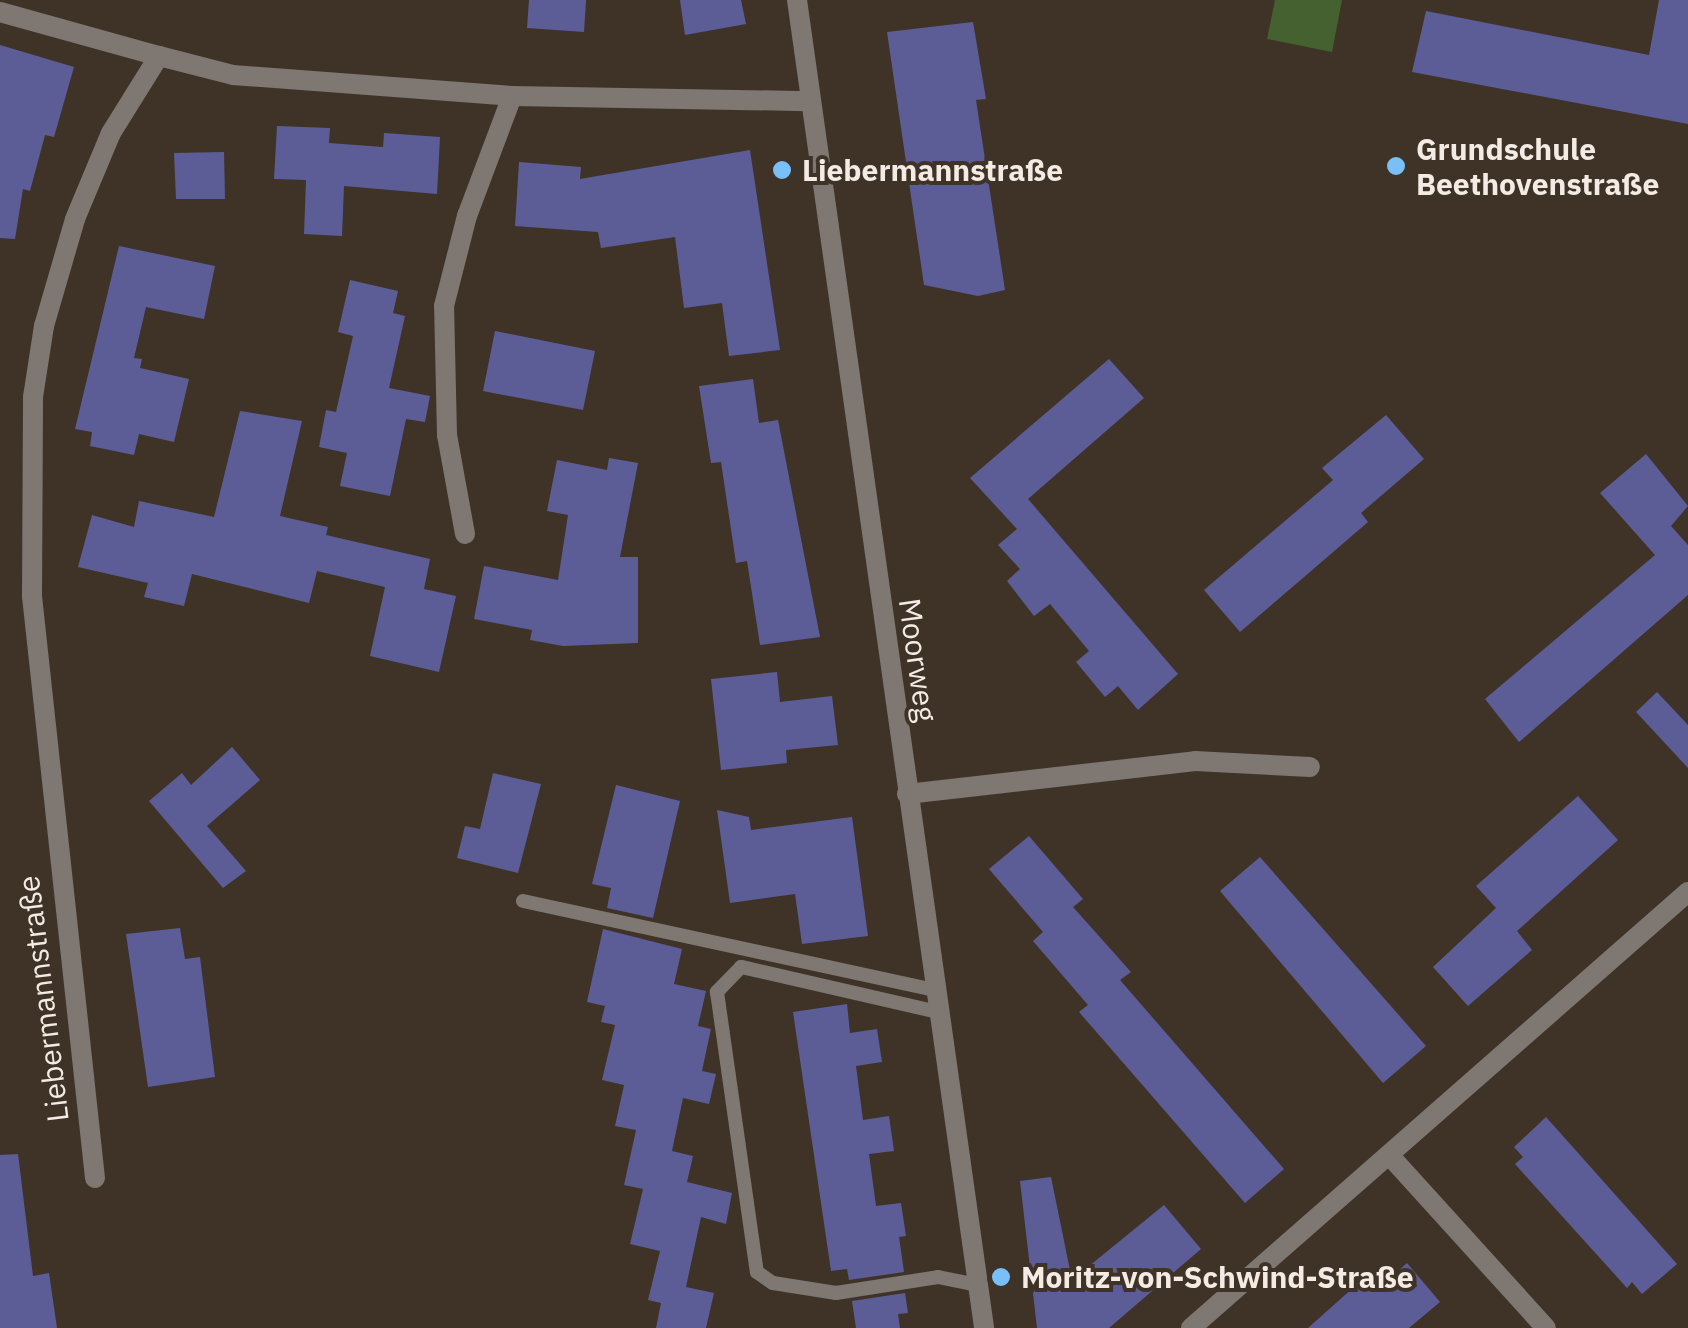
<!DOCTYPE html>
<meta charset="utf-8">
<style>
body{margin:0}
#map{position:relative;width:1688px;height:1328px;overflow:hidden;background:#3f3328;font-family:"IBM Plex Sans",sans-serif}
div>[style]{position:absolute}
.green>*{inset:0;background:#45612f}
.building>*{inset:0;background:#5c5d97}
.service>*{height:14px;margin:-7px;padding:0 7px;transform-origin:7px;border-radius:7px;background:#7e7772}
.minor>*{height:20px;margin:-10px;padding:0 10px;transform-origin:10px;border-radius:10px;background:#7e7772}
.dots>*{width:28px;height:28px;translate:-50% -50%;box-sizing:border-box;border:5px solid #3f3328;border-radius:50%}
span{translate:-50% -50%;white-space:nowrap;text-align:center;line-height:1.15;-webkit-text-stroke:8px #3f3328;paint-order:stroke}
.poi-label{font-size:30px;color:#f3ebe4;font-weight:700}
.left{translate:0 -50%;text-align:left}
.street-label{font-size:30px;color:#f3ebe4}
</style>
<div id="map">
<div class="green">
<div style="clip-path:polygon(1275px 0,1342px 0,1332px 52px,1267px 39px)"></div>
</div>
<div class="building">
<div style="clip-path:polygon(529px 0,586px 0,584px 32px,527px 28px)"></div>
<div style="clip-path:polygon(680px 0,741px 0,746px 24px,685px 35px)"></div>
<div style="clip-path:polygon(1659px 0,1688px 0,1688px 124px,1412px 72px,1426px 11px,1649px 55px)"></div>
<div style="clip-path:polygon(973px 22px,986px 99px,976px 100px,1005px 290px,978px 296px,924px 285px,887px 32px)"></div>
<div style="clip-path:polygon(0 45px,74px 67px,54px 137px,45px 135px,30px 191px,23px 189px,15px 239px,0 238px)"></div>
<div style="clip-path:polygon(277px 126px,330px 128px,329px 143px,383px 147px,384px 133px,440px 137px,437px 194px,344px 186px,342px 236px,304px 234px,306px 180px,274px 179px)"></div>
<div style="clip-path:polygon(750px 150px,780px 350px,729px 356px,722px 303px,684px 308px,675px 237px,601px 248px,598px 232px,515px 226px,519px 162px,581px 167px,580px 179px)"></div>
<div style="clip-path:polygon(224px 152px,225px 199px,176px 199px,174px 153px)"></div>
<div style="clip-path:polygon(119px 246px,215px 266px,204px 319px,146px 307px,134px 358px,142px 359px,140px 368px,189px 379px,174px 442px,139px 434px,134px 455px,90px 446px,92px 432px,75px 429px)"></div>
<div style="clip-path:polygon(350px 280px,398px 291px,393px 313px,405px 316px,389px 388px,430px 396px,425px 422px,406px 419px,390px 496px,340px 486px,347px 453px,319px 447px,326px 410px,336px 412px,353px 336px,338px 332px)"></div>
<div style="clip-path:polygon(495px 331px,595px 351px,583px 410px,483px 391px)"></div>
<div style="clip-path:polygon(1109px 359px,1144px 398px,1028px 499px,1178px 674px,1138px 710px,1118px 686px,1105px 697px,1076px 662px,1089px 651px,1050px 604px,1034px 616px,1007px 581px,1020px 569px,998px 545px,1017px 529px,970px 478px)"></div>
<div style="clip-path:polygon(753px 379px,759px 423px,778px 420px,820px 637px,760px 645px,747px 561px,736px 563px,721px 462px,711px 463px,699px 386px)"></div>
<div style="clip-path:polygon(240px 411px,302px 421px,280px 516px,328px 527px,326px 535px,430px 559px,424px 589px,456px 596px,439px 672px,370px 656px,385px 587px,317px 571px,309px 603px,192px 574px,184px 606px,144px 597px,148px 583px,78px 567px,92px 515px,134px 527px,139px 501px,214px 517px)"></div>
<div style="clip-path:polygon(1386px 415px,1424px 459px,1361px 513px,1368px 522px,1240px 632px,1204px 590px,1333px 480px,1322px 468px)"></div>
<div style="clip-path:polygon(1646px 454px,1688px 506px,1671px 526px,1688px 545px,1688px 595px,1519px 742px,1485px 699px,1655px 555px,1600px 493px)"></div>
<div style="clip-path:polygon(609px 458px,638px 463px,620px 557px,638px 557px,638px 643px,563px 646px,530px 640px,532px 630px,474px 619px,484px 566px,558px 580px,568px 515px,547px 511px,557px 460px,607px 470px)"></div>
<div style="clip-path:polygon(777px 672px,780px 702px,832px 696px,838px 745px,786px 750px,787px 763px,721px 770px,711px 679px)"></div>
<div style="clip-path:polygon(1657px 692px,1688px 725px,1688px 768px,1636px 712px)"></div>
<div style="clip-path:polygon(232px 747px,260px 780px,207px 826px,246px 871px,223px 888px,149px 801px,182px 773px,191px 785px)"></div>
<div style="clip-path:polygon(493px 773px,541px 784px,518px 873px,457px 858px,465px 826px,480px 829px)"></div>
<div style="clip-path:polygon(616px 785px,680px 801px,653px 918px,607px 908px,611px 888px,592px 884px)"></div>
<div style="clip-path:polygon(1578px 796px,1618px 840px,1517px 931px,1532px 950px,1468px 1006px,1433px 967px,1496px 908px,1476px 886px)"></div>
<div style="clip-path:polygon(717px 810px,749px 817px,751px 830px,852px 817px,868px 936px,802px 944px,795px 894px,730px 903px)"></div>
<div style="clip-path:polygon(1029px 836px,1083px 899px,1073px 907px,1131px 972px,1120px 980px,1284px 1169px,1245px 1203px,1079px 1012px,1088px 1005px,1033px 941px,1043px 932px,989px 869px)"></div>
<div style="clip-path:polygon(1260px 857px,1426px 1046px,1383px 1083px,1220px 891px)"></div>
<div style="clip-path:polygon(180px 928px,185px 959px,200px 957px,215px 1077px,148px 1087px,126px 934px)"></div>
<div style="clip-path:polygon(603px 929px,682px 949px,674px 984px,706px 991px,698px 1026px,711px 1029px,702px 1071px,716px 1074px,709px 1104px,683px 1098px,672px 1151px,693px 1156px,687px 1182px,732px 1193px,726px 1224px,701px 1217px,686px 1287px,714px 1293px,706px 1328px,656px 1328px,661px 1303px,648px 1300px,660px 1251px,630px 1244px,643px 1189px,624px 1185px,636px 1130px,615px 1126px,624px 1085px,602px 1080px,615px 1025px,601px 1022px,605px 1006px,587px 1002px)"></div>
<div style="clip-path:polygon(847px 1004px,850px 1033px,877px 1029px,882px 1062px,856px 1066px,863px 1120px,889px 1116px,894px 1151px,869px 1154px,876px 1206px,901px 1203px,906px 1236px,899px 1237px,904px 1272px,849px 1280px,847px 1269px,831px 1271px,793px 1012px)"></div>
<div style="clip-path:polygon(1546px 1117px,1677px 1264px,1642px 1294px,1632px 1282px,1627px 1288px,1515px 1164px,1523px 1157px,1514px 1147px)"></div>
<div style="clip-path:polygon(18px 1154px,33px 1276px,49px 1273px,57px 1328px,0 1328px,0 1155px)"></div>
<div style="clip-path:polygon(1051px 1177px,1072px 1280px,1164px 1205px,1201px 1249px,1109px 1328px,1037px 1328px,1020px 1181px)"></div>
<div style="clip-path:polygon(1407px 1263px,1440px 1302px,1409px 1328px,1308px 1328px,1373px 1270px,1384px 1283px)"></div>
<div style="clip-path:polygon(905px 1293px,908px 1313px,898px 1314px,900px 1328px,856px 1328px,852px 1301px)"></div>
</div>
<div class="service">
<div style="left:523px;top:901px;width:421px;rotate:12.2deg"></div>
<div style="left:938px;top:1012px;width:202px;rotate:-167.1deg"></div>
<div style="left:741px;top:967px;width:35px;rotate:134deg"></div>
<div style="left:717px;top:992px;width:283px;rotate:81.9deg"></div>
<div style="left:757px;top:1272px;width:19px;rotate:35deg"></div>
<div style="left:773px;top:1283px;width:64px;rotate:9deg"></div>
<div style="left:836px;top:1293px;width:103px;rotate:-8.9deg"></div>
<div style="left:938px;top:1277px;width:41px;rotate:11.3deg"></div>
</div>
<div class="minor">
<div style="left:797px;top:0;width:1341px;rotate:81.98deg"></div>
<div style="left:0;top:12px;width:165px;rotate:15.5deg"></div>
<div style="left:465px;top:534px;width:101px;rotate:-100.3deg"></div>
<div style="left:447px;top:435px;width:129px;rotate:-91.3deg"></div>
<div style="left:444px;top:306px;width:93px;rotate:-75.7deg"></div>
<div style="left:467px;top:216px;width:128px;rotate:-69.4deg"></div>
<div style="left:907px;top:794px;width:290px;rotate:-6.5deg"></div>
<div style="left:1195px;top:761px;width:115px;rotate:3deg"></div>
<div style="left:1390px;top:1156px;width:232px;rotate:47.8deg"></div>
<div style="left:95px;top:1178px;width:585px;rotate:-96.18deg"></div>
<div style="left:32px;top:596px;width:199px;rotate:-89.7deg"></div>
<div style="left:33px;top:397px;width:72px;rotate:-81.2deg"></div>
<div style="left:44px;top:326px;width:111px;rotate:-73.8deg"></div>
<div style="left:75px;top:219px;width:93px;rotate:-67.3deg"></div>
<div style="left:111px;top:133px;width:91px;rotate:-58.1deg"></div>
<div style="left:159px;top:56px;width:76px;rotate:14.4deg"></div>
<div style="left:233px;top:75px;width:280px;rotate:4.3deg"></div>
<div style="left:512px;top:96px;width:298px;rotate:1deg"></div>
<div style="left:1191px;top:1328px;width:661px;rotate:-41.26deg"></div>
</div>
<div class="dots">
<div style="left:1396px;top:166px;background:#79bff8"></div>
<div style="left:782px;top:170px;background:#79bff8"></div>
<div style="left:1001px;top:1277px;background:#79bff8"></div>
</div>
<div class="poi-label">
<span class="left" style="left:1416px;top:166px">Grundschule<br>Beethovenstraße</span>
<span class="left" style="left:802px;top:170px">Liebermannstraße</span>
<span class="left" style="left:1021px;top:1277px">Moritz-von-Schwind-Straße</span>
</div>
<div class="street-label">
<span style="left:918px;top:660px;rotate:82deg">Moorweg</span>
<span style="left:43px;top:999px;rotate:-97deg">Liebermannstraße</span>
</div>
</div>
